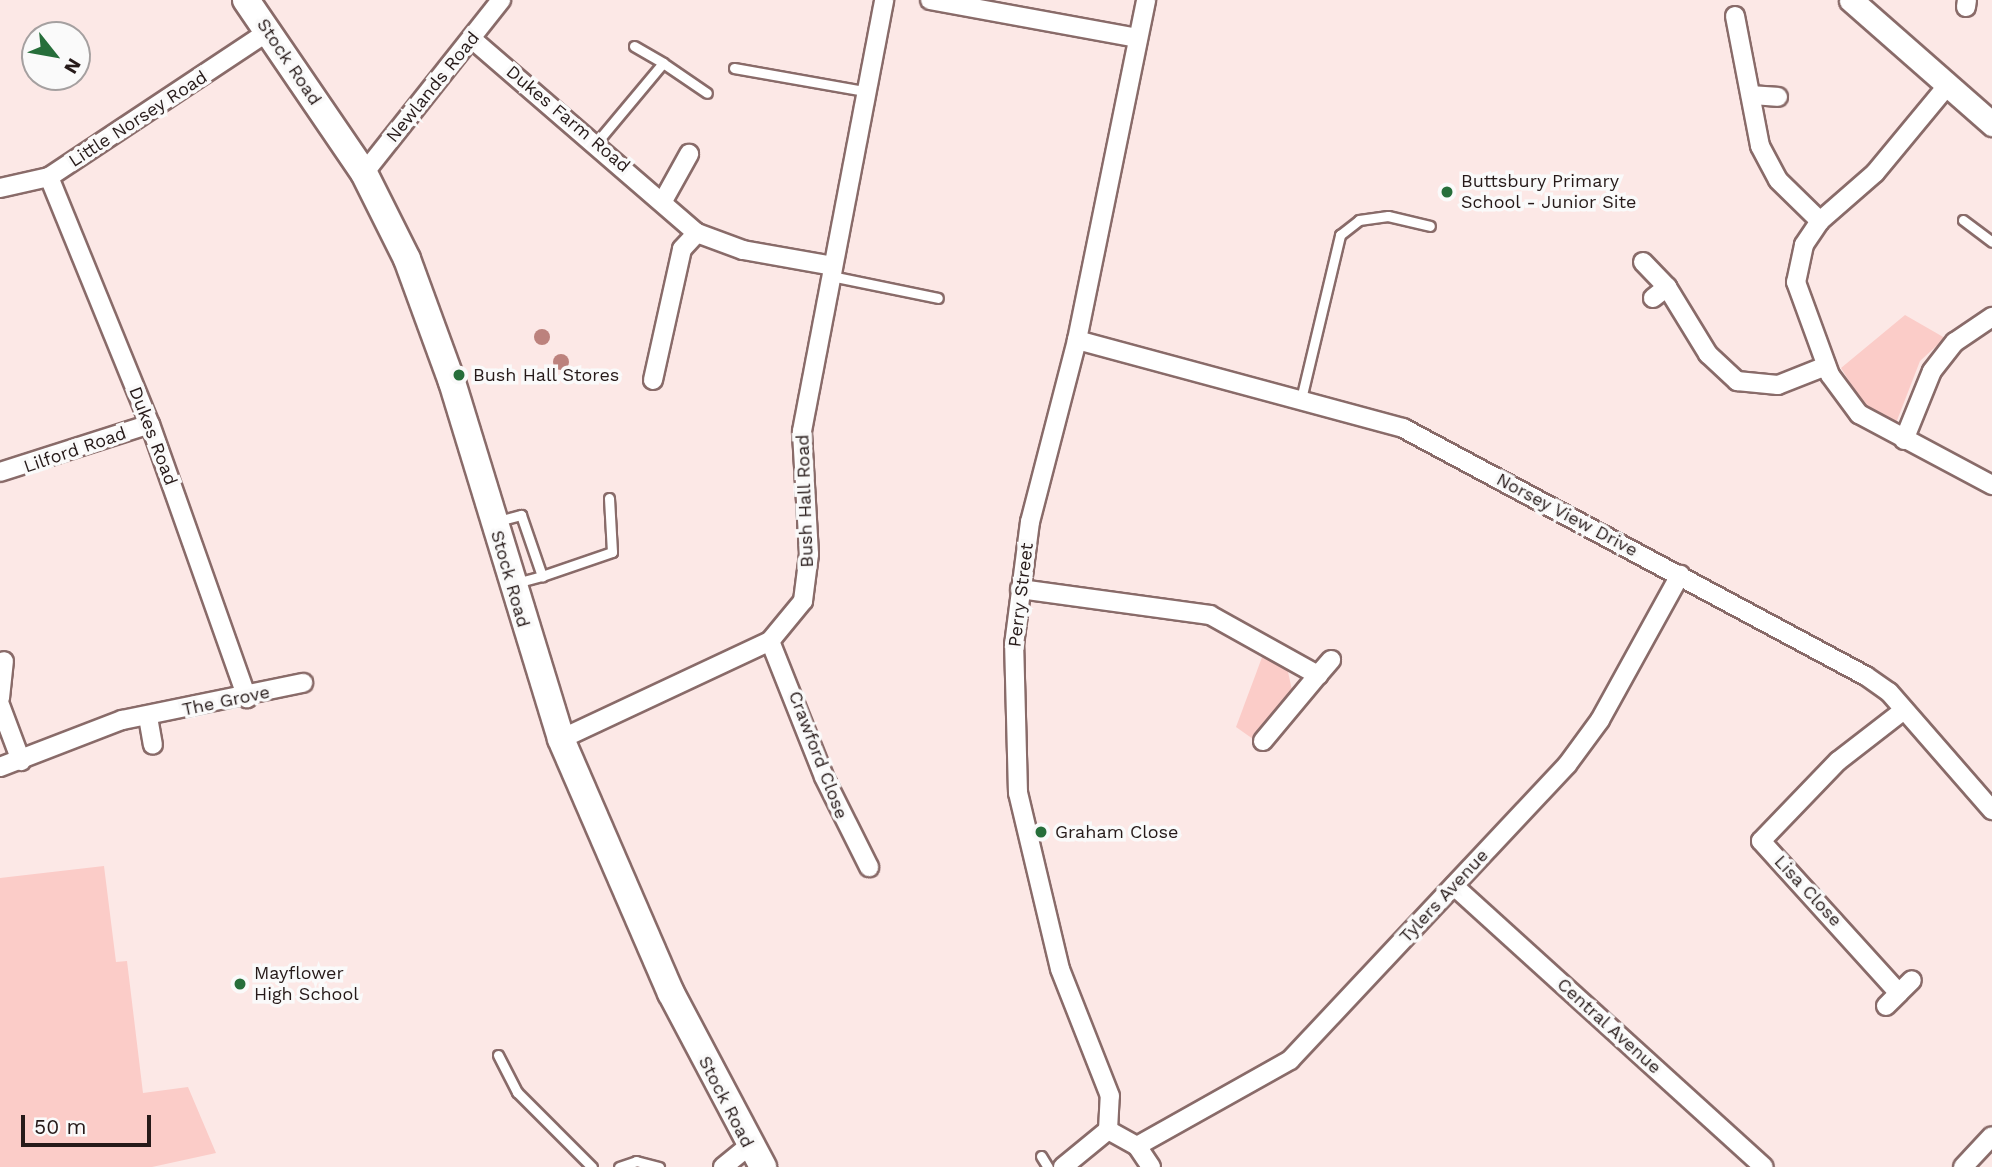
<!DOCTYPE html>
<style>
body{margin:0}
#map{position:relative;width:1992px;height:1167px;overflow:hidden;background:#fce8e6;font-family:"Work Sans",sans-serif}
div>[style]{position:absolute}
.green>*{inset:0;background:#fbccc8}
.water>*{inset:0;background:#bc827d}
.round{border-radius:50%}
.roads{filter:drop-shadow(2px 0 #896b69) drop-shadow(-2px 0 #896b69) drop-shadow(0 2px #896b69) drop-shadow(0 -2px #896b69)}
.service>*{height:9px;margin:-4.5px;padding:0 4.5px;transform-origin:4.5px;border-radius:4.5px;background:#fff}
.minor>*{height:18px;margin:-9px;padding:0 9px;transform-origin:9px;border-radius:9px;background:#fff}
.tertiary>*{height:23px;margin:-11.5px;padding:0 11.5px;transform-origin:11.5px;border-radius:11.5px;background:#fff}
.secondary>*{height:26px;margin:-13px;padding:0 13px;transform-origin:13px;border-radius:13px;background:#fff}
.dots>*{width:19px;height:19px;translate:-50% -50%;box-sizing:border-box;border:4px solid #fafafa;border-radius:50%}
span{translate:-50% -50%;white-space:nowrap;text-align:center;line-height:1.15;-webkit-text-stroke:7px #fafafa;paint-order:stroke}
.street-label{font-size:18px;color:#261a19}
.poi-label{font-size:18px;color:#261a19}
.left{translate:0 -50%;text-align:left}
.north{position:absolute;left:21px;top:21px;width:70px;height:70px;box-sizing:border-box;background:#fafafa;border:2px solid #a5a0a0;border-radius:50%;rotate:121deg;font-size:19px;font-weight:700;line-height:28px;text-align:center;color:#261a19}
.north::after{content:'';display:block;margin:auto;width:24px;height:32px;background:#266e3a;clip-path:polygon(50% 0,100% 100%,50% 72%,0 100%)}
.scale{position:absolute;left:21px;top:1115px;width:130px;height:32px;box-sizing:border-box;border:4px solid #261a19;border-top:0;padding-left:9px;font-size:21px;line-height:24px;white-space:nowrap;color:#261a19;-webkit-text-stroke:5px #fafafa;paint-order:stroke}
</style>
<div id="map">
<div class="green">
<div style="clip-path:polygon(1905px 315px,1945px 338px,1920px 361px,1896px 423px,1866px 408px,1841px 368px)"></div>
<div style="clip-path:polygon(1264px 652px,1287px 667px,1293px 695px,1253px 739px,1236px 727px)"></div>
<div style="clip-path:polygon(104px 866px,116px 962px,127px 961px,143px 1093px,188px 1087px,216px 1153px,152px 1167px,0 1167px,0 878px)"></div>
</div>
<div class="water">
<div class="round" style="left:534px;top:329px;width:16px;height:16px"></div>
<div class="round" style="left:553px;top:354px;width:16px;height:16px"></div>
</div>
<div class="roads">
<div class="service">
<div style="left:634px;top:46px;width:34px;rotate:30deg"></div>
<div style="left:734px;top:68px;width:133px;rotate:10deg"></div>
<div style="left:597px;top:142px;width:103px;rotate:-50.1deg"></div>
<div style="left:663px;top:63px;width:53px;rotate:34.3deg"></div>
<div style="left:1963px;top:220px;width:36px;rotate:37deg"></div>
<div style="left:831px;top:276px;width:109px;rotate:11.6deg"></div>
<div style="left:1301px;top:399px;width:169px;rotate:-76.6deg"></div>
<div style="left:1340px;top:235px;width:24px;rotate:-38deg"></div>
<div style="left:1359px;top:220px;width:29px;rotate:-8deg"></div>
<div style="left:1388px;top:216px;width:43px;rotate:13.4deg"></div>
<div style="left:498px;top:521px;width:24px;rotate:-15deg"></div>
<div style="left:521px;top:515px;width:65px;rotate:71deg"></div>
<div style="left:542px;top:576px;width:28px;rotate:165deg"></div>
<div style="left:542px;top:576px;width:74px;rotate:-18.9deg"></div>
<div style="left:612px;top:552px;width:54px;rotate:-93.2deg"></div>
<div style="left:498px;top:1055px;width:42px;rotate:62.8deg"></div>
<div style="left:517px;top:1092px;width:106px;rotate:45deg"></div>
<div style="left:1041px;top:1156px;width:13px;rotate:58deg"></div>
<div style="left:619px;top:1167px;width:18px;rotate:-19deg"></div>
<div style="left:636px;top:1161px;width:24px;rotate:15deg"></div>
</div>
<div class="minor">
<div style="left:930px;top:0;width:211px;rotate:10.4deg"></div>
<div style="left:1966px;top:7px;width:7px;rotate:-82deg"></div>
<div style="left:1735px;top:16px;width:132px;rotate:79.1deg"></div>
<div style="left:1760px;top:146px;width:38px;rotate:62deg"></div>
<div style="left:1778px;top:180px;width:59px;rotate:44.3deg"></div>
<div style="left:472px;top:39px;width:297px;rotate:40.8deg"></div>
<div style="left:697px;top:233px;width:49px;rotate:20.3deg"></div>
<div style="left:743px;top:250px;width:91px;rotate:10.1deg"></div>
<div style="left:1947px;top:86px;width:113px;rotate:129.6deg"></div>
<div style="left:1875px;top:173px;width:73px;rotate:138.9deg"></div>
<div style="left:1820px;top:221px;width:29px;rotate:124deg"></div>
<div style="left:1804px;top:245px;width:38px;rotate:102deg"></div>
<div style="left:1796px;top:282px;width:99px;rotate:69.9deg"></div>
<div style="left:1830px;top:375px;width:49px;rotate:53.4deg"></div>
<div style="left:1859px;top:414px;width:151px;rotate:28.1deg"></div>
<div style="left:1751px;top:95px;width:27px;rotate:4deg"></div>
<div style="left:364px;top:173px;width:221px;rotate:-51.6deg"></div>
<div style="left:49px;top:177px;width:267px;rotate:67.8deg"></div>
<div style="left:150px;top:424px;width:291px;rotate:70.5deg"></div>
<div style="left:0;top:188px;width:50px;rotate:-12.7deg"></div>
<div style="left:49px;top:177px;width:264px;rotate:-33.6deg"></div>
<div style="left:663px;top:201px;width:54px;rotate:-61deg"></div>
<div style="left:1643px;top:262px;width:35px;rotate:46deg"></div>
<div style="left:1653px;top:298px;width:18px;rotate:-38deg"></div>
<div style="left:1667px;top:287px;width:79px;rotate:58.5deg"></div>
<div style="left:1708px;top:354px;width:40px;rotate:43deg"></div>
<div style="left:1737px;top:381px;width:41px;rotate:5.6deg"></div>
<div style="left:1778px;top:385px;width:52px;rotate:-21.6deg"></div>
<div style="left:1077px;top:340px;width:338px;rotate:15.1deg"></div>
<div style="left:1403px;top:428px;width:525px;rotate:28.18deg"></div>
<div style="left:1866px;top:676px;width:28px;rotate:35deg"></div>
<div style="left:1889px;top:692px;width:157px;rotate:48.9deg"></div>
<div style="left:653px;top:380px;width:134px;rotate:-77.5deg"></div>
<div style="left:682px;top:249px;width:22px;rotate:-47deg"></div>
<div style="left:1904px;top:440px;width:74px;rotate:-67.9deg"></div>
<div style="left:1932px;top:371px;width:37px;rotate:-52deg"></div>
<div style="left:1955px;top:342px;width:45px;rotate:-34deg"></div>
<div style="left:0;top:472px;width:157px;rotate:-17.7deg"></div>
<div style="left:1020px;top:589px;width:192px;rotate:7.8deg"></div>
<div style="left:1210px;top:615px;width:124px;rotate:29.1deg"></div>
<div style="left:1318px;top:675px;width:86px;rotate:129.8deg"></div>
<div style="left:770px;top:641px;width:146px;rotate:68.3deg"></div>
<div style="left:824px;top:777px;width:101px;rotate:63.4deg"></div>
<div style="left:1318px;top:675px;width:20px;rotate:-49deg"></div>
<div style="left:0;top:698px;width:37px;rotate:-84deg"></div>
<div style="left:0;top:705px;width:60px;rotate:69.4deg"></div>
<div style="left:1904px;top:710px;width:83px;rotate:142.3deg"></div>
<div style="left:1838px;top:761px;width:111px;rotate:133.9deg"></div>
<div style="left:1761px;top:841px;width:205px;rotate:47.8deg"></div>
<div style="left:1899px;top:993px;width:18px;rotate:-45deg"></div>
<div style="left:148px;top:717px;width:28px;rotate:80deg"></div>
<div style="left:561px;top:739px;width:231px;rotate:-25.1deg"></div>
<div style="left:770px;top:641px;width:52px;rotate:-50.5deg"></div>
<div style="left:803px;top:601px;width:47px;rotate:-82.7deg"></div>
<div style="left:809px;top:554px;width:123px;rotate:-93.3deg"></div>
<div style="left:802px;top:431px;width:439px;rotate:-79.2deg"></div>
<div style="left:0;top:767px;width:131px;rotate:-21.1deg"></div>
<div style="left:122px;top:720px;width:185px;rotate:-11.6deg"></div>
<div style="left:1454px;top:886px;width:418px;rotate:42.2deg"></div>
<div style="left:1886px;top:1006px;width:18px;rotate:-45deg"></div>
<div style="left:1108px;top:1130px;width:34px;rotate:-87deg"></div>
<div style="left:1110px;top:1096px;width:136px;rotate:-111.5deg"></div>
<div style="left:1060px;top:969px;width:181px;rotate:-103.4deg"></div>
<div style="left:1018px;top:793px;width:148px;rotate:-91.5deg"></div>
<div style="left:1014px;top:645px;width:124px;rotate:-82.6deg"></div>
<div style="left:1030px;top:522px;width:188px;rotate:-75.5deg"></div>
<div style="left:1077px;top:340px;width:347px;rotate:-78.5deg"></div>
<div style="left:1108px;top:1130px;width:33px;rotate:29deg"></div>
<div style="left:1137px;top:1146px;width:25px;rotate:56deg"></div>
<div style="left:1137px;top:1146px;width:176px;rotate:-29.3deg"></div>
<div style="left:1290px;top:1060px;width:405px;rotate:-46.8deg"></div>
<div style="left:1567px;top:765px;width:56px;rotate:-53.7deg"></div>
<div style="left:1600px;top:720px;width:166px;rotate:-61.1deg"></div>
<div style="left:723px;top:1167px;width:32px;rotate:-39deg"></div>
<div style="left:1063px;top:1167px;width:58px;rotate:-39.4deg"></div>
<div style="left:1963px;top:1167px;width:42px;rotate:-46.9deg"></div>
</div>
<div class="tertiary">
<div style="left:1851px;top:0;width:188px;rotate:41.3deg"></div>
</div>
<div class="secondary">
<div style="left:246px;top:0;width:209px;rotate:55.7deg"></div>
<div style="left:364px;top:173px;width:96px;rotate:63.4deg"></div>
<div style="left:407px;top:259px;width:131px;rotate:69.9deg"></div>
<div style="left:452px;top:382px;width:373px;rotate:73deg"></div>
<div style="left:561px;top:739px;width:277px;rotate:66.6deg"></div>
<div style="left:671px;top:993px;width:197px;rotate:62.1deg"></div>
</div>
</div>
<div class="dots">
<div style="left:1447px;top:192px;background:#266e3a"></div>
<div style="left:459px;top:375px;background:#266e3a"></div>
<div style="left:1041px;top:832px;background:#266e3a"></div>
<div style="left:240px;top:984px;background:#266e3a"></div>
</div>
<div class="street-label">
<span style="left:289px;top:62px;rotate:56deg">Stock Road</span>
<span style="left:433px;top:87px;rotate:-51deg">Newlands Road</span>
<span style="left:138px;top:119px;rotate:-33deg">Little Norsey Road</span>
<span style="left:568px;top:119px;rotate:40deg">Dukes Farm Road</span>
<span style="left:153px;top:436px;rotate:69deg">Dukes Road</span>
<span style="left:75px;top:450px;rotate:-19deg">Lilford Road</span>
<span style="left:805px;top:501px;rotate:-92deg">Bush Hall Road</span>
<span style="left:1567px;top:515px;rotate:28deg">Norsey View Drive</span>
<span style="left:510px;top:579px;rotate:74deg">Stock Road</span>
<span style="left:1021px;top:595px;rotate:-83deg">Perry Street</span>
<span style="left:226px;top:701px;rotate:-12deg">The Grove</span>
<span style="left:818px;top:755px;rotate:69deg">Crawford Close</span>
<span style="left:1808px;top:891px;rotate:47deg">Lisa Close</span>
<span style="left:1444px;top:896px;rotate:-47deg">Tylers Avenue</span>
<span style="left:1609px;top:1026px;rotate:42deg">Central Avenue</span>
<span style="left:726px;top:1102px;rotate:63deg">Stock Road</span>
</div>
<div class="poi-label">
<span class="left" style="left:1461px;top:192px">Buttsbury Primary<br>School - Junior Site</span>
<span class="left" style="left:473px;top:375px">Bush Hall Stores</span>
<span class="left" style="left:1055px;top:832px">Graham Close</span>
<span class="left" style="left:254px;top:984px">Mayflower<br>High School</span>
</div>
<div class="north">N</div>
<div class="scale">50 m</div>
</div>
